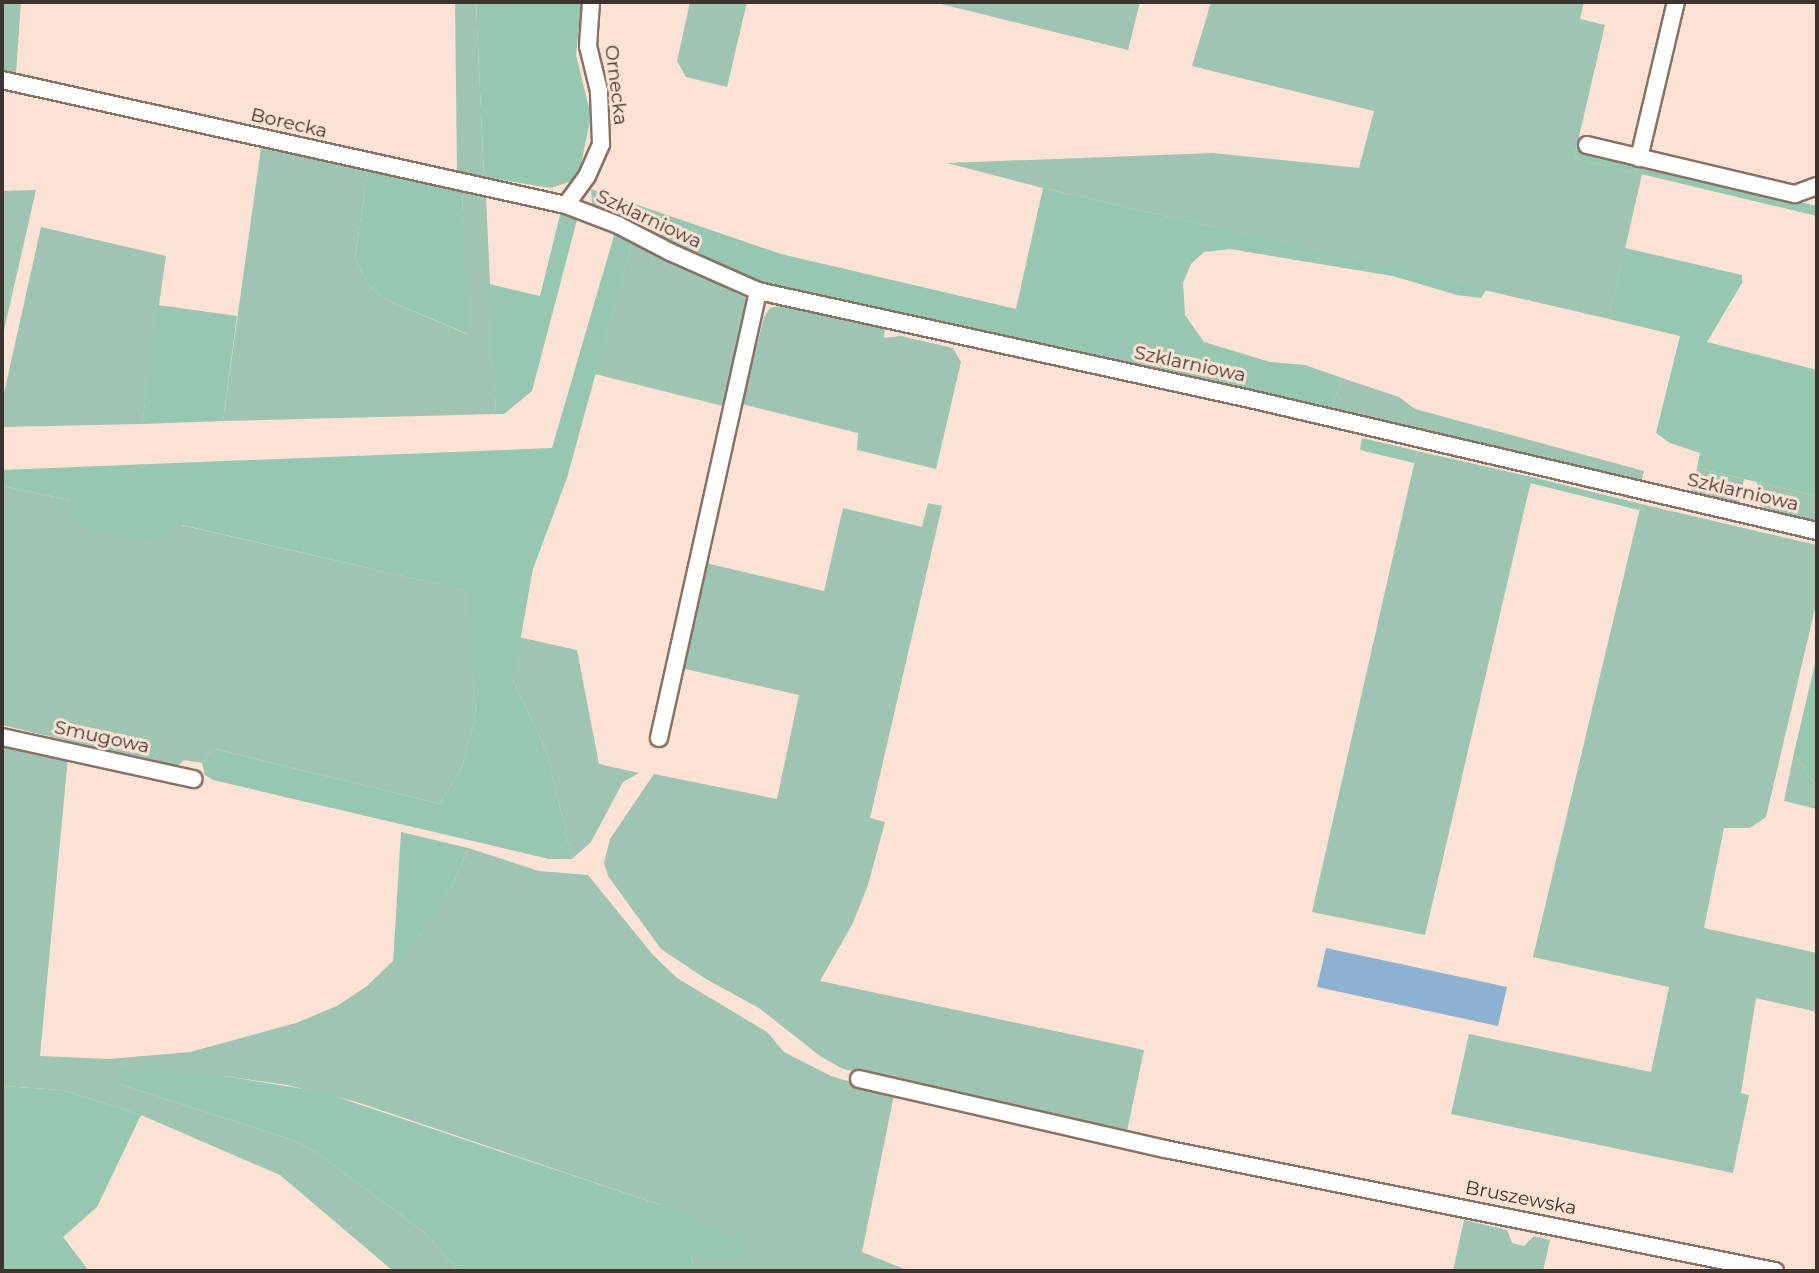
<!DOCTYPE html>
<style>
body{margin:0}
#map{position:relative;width:1819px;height:1273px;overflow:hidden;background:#fbe2d4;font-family:Montserrat,sans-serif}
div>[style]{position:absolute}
.green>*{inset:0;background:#9dc5b2}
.forest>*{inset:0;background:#96c7b0}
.water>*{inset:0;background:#8cb1d1}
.roads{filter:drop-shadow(2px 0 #887165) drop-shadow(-2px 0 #887165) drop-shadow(0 2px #887165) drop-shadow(0 -2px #887165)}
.minor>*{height:16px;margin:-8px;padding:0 8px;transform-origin:8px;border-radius:8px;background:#fff}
span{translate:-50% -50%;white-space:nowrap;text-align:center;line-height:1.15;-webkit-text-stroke:6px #fbe2d4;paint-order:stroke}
.street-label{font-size:19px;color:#3e342f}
.frame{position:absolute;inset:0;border:4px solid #3e342f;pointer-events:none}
</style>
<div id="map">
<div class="green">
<div style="clip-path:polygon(2px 2px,21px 2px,16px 73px,2px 70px)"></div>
<div style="clip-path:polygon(455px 2px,476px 2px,484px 177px,457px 172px)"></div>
<div style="clip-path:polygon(690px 2px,747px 2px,727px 87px,686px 77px,677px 61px)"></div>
<div style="clip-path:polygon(933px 2px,1140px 2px,1128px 50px)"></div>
<div style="clip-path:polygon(1211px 2px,1584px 2px,1580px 19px,1605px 25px,1574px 158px,1642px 174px,1609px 319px,1043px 188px,947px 163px,1213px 153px,1359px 168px,1374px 111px,1192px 66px)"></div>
<div style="clip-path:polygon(261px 148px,368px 170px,355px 258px,371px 288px,391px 302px,467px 334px,462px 190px,486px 196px,496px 414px,223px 421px)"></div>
<div style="clip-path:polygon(36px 190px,2px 339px,2px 191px)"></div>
<div style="clip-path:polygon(41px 227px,166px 256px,142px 424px,2px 427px,2px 402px)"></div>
<div style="clip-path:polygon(632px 241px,746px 298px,723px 406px,595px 374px)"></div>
<div style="clip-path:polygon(789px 304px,885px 327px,884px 338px,901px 336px,953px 348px,961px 362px,936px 469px,857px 450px,858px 433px,742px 404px,764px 317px,770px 308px)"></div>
<div style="clip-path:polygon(1342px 378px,1399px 397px,1415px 409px,1644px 471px,1641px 483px,1331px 408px)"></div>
<div style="clip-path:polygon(1417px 451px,1532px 477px,1425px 935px,1312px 912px)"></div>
<div style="clip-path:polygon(1697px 468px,1744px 479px,1741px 499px,1737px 504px,1692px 494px)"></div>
<div style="clip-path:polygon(1757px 482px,1817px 496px,1817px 521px,1766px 509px,1759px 504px)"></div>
<div style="clip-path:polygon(2px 486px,70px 500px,147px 541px,181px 525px,469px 591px,476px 715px,462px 767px,440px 804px,215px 749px,202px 763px,184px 760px,177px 767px,2px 725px)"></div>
<div style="clip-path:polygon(928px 503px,942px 506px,870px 818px,885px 822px,868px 885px,853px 923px,820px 981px,1144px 1050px,1127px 1131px,892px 1082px,841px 1068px,820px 1056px,759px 1008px,706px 979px,661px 949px,608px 876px,604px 863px,610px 839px,654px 774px,777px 799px,799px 695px,681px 668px,706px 563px,824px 591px,843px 508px,922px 527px)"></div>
<div style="clip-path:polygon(1641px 504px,1817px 545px,1817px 600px,1766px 817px,1750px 828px,1724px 828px,1704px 928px,1817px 953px,1817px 1012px,1756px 998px,1741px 1093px,1749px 1095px,1733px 1173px,1451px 1114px,1469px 1034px,1651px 1072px,1669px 987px,1533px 957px)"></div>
<div style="clip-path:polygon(518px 637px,577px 650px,599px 764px,639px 773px,623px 782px,591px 842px,572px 859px,547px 753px,513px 680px)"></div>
<div style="clip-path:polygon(2px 743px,68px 757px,40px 1056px,109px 1059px,190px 1052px,296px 1023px,337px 1006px,367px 986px,421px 934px,453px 884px,468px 848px,539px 871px,588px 875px,653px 955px,677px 978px,767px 1032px,784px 1052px,831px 1076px,894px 1095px,862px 1252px,909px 1271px,694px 1271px,691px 1255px,661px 1205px,357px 1102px,287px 1085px,224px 1076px,119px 1084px,295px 1141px,316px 1152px,424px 1232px,459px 1271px,393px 1271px,280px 1175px,141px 1115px,62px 1090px,2px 1086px)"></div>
<div style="clip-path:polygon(1794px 753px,1817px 788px,1817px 809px,1784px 801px)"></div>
<div style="clip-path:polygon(1464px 1220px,1507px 1230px,1512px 1243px,1524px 1246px,1534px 1236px,1550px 1240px,1543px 1271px,1453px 1271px)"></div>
</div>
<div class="forest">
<div style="clip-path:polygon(476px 2px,582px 2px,576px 55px,591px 116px,578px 179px,551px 188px,484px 177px)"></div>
<div style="clip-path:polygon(1576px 149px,1817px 206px,1817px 216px,1574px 158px)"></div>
<div style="clip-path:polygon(368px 170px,462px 190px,468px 334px,391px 302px,371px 288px,355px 258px)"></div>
<div style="clip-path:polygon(1043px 188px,1486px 290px,1481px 298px,1457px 295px,1393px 276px,1230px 249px,1204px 252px,1191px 264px,1183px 283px,1185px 315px,1204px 342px,1270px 362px,1305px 365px,1342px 378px,1331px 408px,773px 287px,725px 270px,592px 204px,591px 189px,781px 254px,1016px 309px)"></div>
<div style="clip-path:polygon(561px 211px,578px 216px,532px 391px,504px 414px,496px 414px,489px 284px,540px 296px)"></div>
<div style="clip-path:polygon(615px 232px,632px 241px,567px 478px,533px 569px,513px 680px,547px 753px,572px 859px,549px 859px,213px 780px,205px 775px,202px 763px,215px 749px,440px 804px,462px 767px,476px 715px,468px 591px,182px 525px,148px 541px,76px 526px,70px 500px,2px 486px,2px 470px,552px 448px)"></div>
<div style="clip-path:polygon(1625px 248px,1742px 275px,1742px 283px,1707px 342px,1817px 370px,1817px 496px,1697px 468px,1700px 453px,1670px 443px,1656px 433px,1680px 336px,1609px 319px)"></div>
<div style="clip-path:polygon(158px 305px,237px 316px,223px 421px,142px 424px)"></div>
<div style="clip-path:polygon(1362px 438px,1417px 451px,1414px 463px,1360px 450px)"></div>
<div style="clip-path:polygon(1532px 477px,1641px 504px,1639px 510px,1530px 483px)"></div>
<div style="clip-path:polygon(1817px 655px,1817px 788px,1794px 753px)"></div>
<div style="clip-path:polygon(401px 832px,468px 848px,453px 884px,437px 910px,421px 934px,393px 963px)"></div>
<div style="clip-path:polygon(121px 1069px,224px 1076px,322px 1092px,661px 1205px,746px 1243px,740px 1262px,691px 1255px,694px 1271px,459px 1271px,424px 1232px,316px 1152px,295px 1141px,119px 1084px)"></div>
<div style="clip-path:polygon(2px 1086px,62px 1090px,141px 1115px,97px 1207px,63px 1237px,89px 1271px,2px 1271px)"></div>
</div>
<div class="water">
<div style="clip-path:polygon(1326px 948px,1507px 987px,1498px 1026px,1317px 987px)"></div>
</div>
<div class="roads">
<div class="minor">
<div style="left:2px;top:80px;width:578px;rotate:12.5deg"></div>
<div style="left:566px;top:205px;width:56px;rotate:21deg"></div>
<div style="left:618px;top:225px;width:59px;rotate:27.4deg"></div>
<div style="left:670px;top:252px;width:96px;rotate:23.9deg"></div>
<div style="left:758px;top:291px;width:504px;rotate:12.38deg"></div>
<div style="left:1250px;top:399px;width:582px;rotate:13.11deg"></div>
<div style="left:1587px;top:145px;width:214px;rotate:13.3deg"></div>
<div style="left:1795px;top:194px;width:23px;rotate:-20deg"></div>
<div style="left:1639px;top:158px;width:160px;rotate:-76.7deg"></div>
<div style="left:566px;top:205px;width:36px;rotate:-54deg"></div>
<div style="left:587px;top:176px;width:35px;rotate:-66deg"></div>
<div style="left:601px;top:144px;width:53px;rotate:-92.2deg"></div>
<div style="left:599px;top:91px;width:46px;rotate:-103.7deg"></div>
<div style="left:588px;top:46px;width:44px;rotate:-86.1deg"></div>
<div style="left:2px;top:737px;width:196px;rotate:12.4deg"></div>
<div style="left:659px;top:738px;width:458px;rotate:-77.5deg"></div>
<div style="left:859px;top:1079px;width:314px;rotate:12.9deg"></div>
<div style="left:1165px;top:1149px;width:622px;rotate:11.31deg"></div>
</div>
</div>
<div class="street-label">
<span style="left:616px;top:85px;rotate:83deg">Ornecka</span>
<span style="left:289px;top:123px;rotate:13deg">Borecka</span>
<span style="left:649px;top:219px;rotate:25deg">Szklarniowa</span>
<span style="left:1190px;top:364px;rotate:12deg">Szklarniowa</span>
<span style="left:1743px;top:492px;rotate:13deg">Szklarniowa</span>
<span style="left:102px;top:737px;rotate:12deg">Smugowa</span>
<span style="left:1521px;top:1198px;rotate:11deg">Bruszewska</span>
</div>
<div class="frame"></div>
</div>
